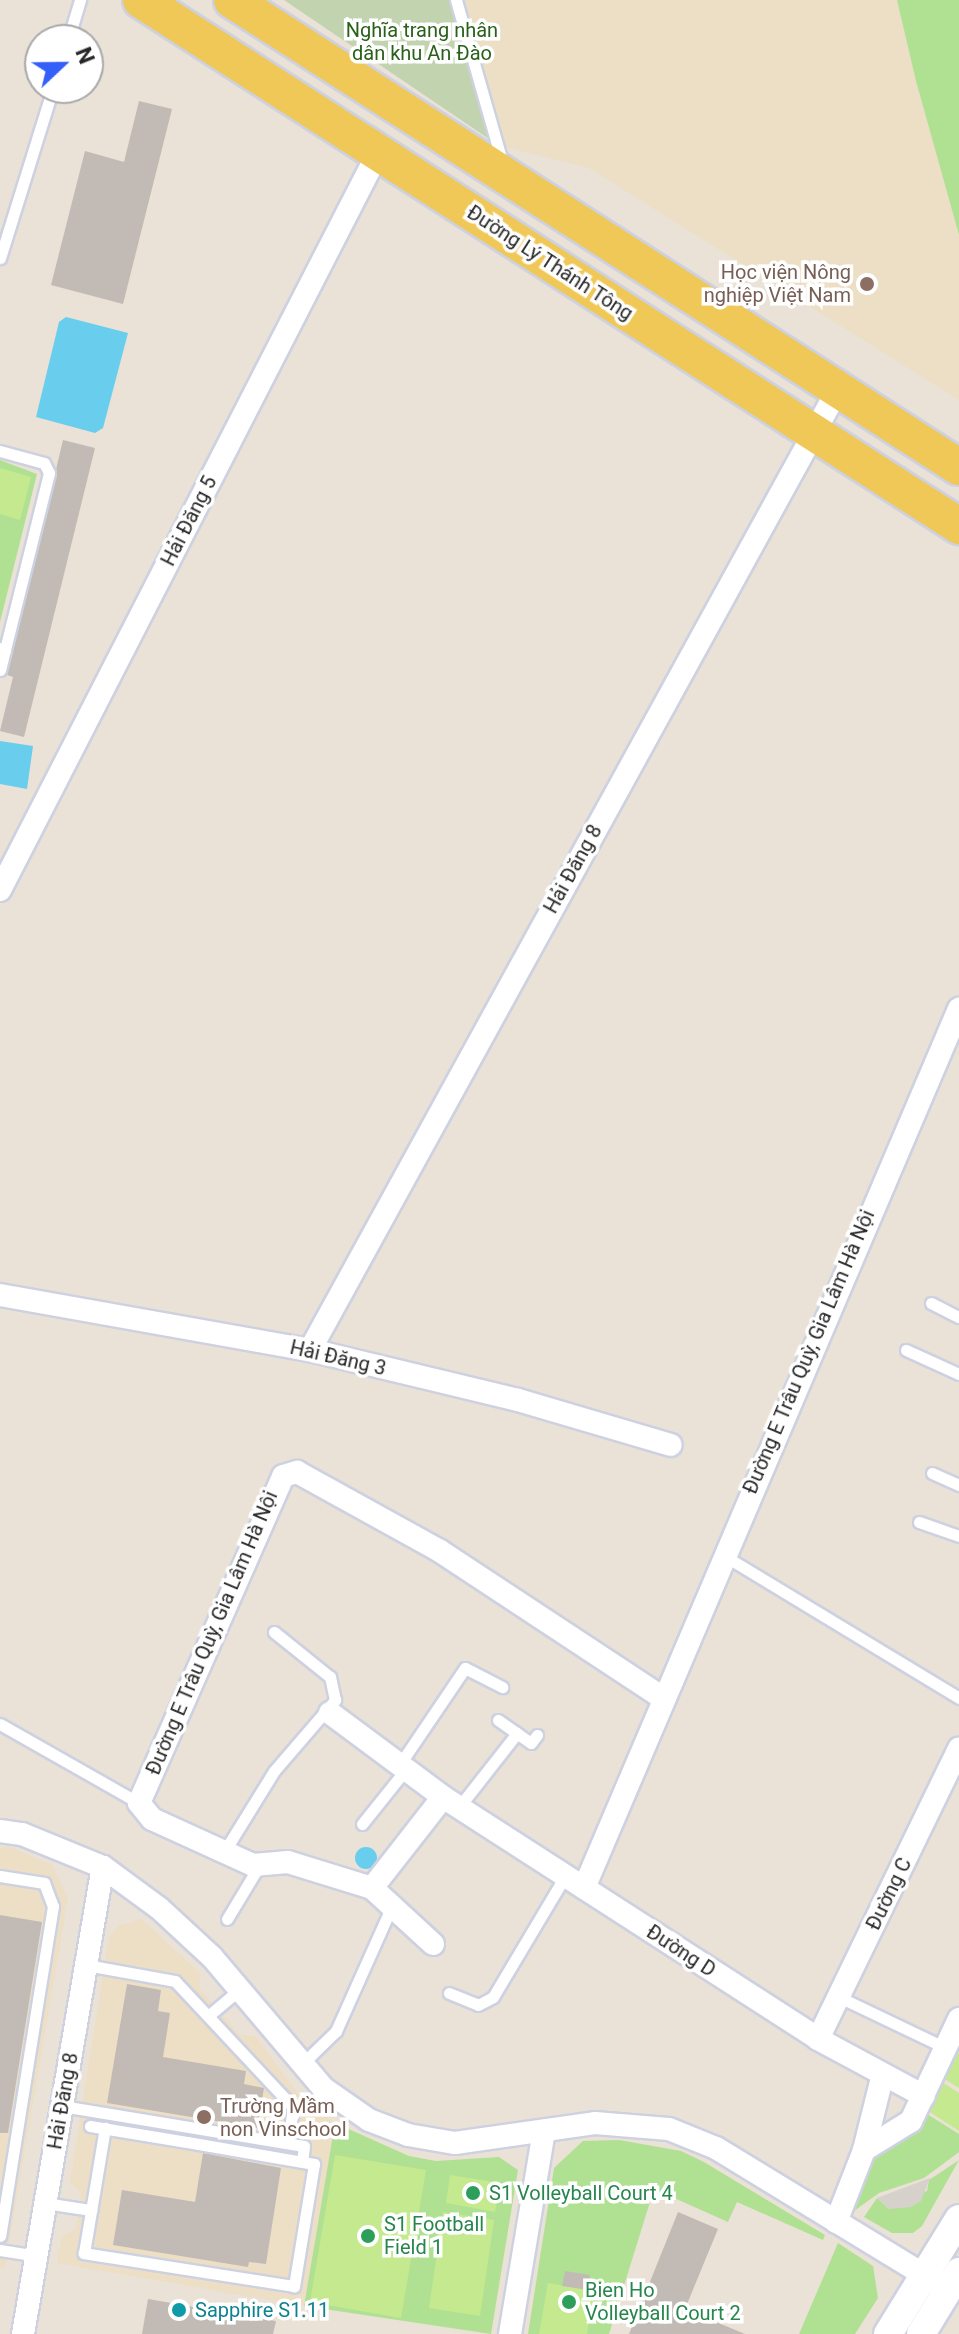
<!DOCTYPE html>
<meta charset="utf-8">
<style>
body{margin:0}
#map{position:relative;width:959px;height:2334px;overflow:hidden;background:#eae1d7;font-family:Roboto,sans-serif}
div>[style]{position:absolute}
.education>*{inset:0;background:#ecdfc6}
.green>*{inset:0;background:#b0e193}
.cemetery>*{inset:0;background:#c2d3af}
.pitch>*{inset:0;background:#c5e98e}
.plaza>*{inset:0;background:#d6d1ca}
.water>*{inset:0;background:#69ceed}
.round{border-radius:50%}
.building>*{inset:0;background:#c2bbb5}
.roads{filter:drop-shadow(2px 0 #cdd1e0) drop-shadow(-2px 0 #cdd1e0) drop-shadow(0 2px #cdd1e0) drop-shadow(0 -2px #cdd1e0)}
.service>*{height:11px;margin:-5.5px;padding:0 5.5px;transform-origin:5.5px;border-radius:5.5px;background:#fff}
.minor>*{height:22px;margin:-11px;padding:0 11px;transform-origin:11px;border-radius:11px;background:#fff}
.tertiary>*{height:28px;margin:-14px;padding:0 14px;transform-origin:14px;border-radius:14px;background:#fff}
.primary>*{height:36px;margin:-18px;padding:0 18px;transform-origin:18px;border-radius:18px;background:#f0c857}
.dots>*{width:22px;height:22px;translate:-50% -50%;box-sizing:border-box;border:4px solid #fff;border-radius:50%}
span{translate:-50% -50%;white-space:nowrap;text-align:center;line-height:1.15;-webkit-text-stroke:7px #fff;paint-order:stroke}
.park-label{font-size:20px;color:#2a6119}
.street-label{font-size:20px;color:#272727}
.education-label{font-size:20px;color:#785e54}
.right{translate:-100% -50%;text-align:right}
.left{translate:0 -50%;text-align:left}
.leisure-label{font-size:20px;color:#27864d}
.culture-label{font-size:20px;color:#0d838f}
.north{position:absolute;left:24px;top:24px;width:80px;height:80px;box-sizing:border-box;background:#fff;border:2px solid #a9a9a9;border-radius:50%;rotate:68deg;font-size:22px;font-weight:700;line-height:32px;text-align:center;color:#272727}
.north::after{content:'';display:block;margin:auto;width:28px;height:36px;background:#355ff9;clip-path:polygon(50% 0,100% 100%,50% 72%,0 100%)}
</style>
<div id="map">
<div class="education">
<div style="clip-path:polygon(454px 0,959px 0,959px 400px,589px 168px,498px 145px)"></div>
<div style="clip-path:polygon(7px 1846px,52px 1865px,68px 1898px,5px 2268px,0 2267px,0 1848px)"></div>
<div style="clip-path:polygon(141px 1919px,200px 1973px,199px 1988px,240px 2035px,255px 2036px,299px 2095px,335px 2123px,304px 2306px,57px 2263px,62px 2236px,76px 2229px,81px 2192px,70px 2182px,109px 1938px,118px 1926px)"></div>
</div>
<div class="green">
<div style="clip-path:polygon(897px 0,959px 0,959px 235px,916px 81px)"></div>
<div style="clip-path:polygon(0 460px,37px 474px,0 622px)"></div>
<div style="clip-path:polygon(927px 2114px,959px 2134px,959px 2152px,924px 2178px,879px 2193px,854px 2211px,875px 2150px,920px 2124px)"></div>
<div style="clip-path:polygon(335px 2123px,409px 2156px,436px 2161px,499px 2157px,518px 2170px,491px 2334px,304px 2306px)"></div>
<div style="clip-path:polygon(619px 2140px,681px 2151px,704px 2162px,825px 2235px,823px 2240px,737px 2202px,728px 2222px,654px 2189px,609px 2334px,528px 2334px,554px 2168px,583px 2141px)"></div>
<div style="clip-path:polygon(959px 2160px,922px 2226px,913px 2233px,892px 2233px,864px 2217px,877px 2198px,889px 2209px,927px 2191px,929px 2180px)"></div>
<div style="clip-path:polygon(838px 2243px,873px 2266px,878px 2298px,855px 2334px,799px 2334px)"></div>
</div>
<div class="cemetery">
<div style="clip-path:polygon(284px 0,455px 0,498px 145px)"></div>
</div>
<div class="pitch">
<div style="clip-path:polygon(0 468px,31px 477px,20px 520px,0 514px)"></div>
<div style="clip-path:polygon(959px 2052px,959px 2088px,943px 2078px)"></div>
<div style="clip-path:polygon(942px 2082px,959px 2093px,959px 2131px,925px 2109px)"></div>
<div style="clip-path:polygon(335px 2155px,426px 2170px,401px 2318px,310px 2302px)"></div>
<div style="clip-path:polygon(450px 2175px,500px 2183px,495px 2212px,446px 2203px)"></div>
<div style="clip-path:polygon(443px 2212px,494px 2220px,480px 2316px,429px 2308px)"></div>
<div style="clip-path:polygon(548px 2283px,594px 2291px,587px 2334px,539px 2334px)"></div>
</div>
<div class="plaza">
<div style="clip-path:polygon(930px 2178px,921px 2201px,911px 2207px,889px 2209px,877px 2198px)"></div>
</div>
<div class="water">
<div style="clip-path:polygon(66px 317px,128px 333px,103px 428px,95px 433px,36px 417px,59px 322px)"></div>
<div style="clip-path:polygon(0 741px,33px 746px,27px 789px,0 784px)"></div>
<div class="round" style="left:355px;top:1847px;width:22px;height:22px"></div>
</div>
<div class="building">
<div style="clip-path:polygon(139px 101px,172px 109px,123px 304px,51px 285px,85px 151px,124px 162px)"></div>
<div style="clip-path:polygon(63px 440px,95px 448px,24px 737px,0 731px,13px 677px,7px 675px)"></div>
<div style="clip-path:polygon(0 1915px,42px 1922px,8px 2133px,0 2133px)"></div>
<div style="clip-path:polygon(127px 1984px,161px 1990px,158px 2011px,170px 2013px,163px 2057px,246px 2071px,244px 2084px,264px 2088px,257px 2128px,107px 2103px)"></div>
<div style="clip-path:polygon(203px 2153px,281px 2168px,266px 2264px,249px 2262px,248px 2267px,113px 2245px,122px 2190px,195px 2202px)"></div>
<div style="clip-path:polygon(678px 2212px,718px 2229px,685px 2309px,745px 2334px,629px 2334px)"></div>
<div style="clip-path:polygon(565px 2271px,590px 2275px,588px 2290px,562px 2286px)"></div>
<div style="clip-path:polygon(148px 2299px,276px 2321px,273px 2334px,142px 2334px)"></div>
</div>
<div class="roads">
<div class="service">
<div style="left:456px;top:0;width:167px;rotate:74.1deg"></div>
<div style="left:68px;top:40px;width:42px;rotate:-73.3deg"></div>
<div style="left:0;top:258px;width:178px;rotate:-72.7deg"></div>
<div style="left:0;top:451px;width:46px;rotate:15.3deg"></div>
<div style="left:44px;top:463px;width:11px;rotate:63deg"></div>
<div style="left:49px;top:473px;width:182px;rotate:104deg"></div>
<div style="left:5px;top:650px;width:5px;rotate:-158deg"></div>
<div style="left:0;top:670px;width:21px;rotate:-76deg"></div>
<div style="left:931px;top:1303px;width:31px;rotate:27deg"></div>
<div style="left:906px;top:1350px;width:58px;rotate:24.4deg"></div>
<div style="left:932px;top:1473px;width:30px;rotate:24deg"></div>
<div style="left:919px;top:1522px;width:42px;rotate:19.3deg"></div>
<div style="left:723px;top:1555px;width:276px;rotate:31.2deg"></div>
<div style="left:498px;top:1720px;width:40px;rotate:34.9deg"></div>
<div style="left:531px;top:1743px;width:10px;rotate:-53deg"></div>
<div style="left:0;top:1724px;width:160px;rotate:29.6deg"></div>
<div style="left:400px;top:1764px;width:116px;rotate:-55.9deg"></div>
<div style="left:465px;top:1668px;width:42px;rotate:27.2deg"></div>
<div style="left:459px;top:1807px;width:94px;rotate:-51.9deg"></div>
<div style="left:362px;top:1824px;width:70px;rotate:-51.3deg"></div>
<div style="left:224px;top:1852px;width:95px;rotate:-58.3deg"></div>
<div style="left:274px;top:1771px;width:94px;rotate:-49.3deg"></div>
<div style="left:335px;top:1700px;width:24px;rotate:-102deg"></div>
<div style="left:330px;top:1677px;width:72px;rotate:-141.2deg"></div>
<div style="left:0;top:1876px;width:45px;rotate:9deg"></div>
<div style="left:44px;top:1883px;width:25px;rotate:69deg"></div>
<div style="left:53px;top:1906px;width:334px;rotate:99.1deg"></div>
<div style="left:227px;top:1919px;width:62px;rotate:-58.9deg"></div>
<div style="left:86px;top:1965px;width:90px;rotate:10.2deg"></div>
<div style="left:175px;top:1981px;width:173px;rotate:46.9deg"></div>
<div style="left:293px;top:2107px;width:36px;rotate:98deg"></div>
<div style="left:449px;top:1993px;width:31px;rotate:22deg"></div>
<div style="left:478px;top:2005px;width:17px;rotate:-28deg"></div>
<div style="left:493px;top:1997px;width:141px;rotate:-59.2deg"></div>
<div style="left:839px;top:1997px;width:119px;rotate:25.5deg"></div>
<div style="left:208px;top:2016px;width:40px;rotate:-40deg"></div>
<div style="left:301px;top:2065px;width:49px;rotate:-44.2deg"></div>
<div style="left:336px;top:2031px;width:135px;rotate:-65.9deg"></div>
<div style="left:62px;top:2106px;width:245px;rotate:9.4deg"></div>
<div style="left:304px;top:2146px;width:16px;rotate:97deg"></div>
<div style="left:90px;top:2126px;width:98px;rotate:9.4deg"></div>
<div style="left:187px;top:2142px;width:129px;rotate:9.8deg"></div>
<div style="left:314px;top:2164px;width:124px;rotate:99.3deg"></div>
<div style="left:294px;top:2286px;width:213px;rotate:-171.1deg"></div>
<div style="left:84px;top:2253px;width:127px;rotate:-80.5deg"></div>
<div style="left:45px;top:2203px;width:47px;rotate:8.7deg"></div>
<div style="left:0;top:2250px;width:36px;rotate:9deg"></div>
</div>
<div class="minor">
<div style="left:0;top:890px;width:828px;rotate:-62.85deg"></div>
<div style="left:0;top:1295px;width:315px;rotate:10.1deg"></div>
<div style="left:310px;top:1350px;width:214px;rotate:13.5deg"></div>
<div style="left:518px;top:1400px;width:159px;rotate:16.4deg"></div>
<div style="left:310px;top:1350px;width:1096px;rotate:-61.21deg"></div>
<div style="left:330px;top:1713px;width:141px;rotate:36.6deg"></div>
<div style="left:443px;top:1797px;width:446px;rotate:32.8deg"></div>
<div style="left:818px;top:2039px;width:120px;rotate:28.3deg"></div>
<div style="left:0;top:1831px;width:22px;rotate:8deg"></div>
<div style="left:22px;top:1834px;width:87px;rotate:22.2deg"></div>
<div style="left:103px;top:1867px;width:69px;rotate:36.2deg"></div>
<div style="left:159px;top:1908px;width:72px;rotate:42.8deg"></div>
<div style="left:212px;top:1957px;width:172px;rotate:49.7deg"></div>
<div style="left:323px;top:2088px;width:56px;rotate:34.8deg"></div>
<div style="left:369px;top:2120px;width:42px;rotate:21deg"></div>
<div style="left:408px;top:2135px;width:48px;rotate:9.7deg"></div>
<div style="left:455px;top:2143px;width:141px;rotate:-8.1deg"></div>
<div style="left:595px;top:2123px;width:74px;rotate:4.6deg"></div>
<div style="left:669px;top:2129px;width:51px;rotate:22deg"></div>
<div style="left:716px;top:2148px;width:259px;rotate:31.4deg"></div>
<div style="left:372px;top:1888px;width:115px;rotate:-52deg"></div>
<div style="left:584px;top:1888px;width:956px;rotate:-66.9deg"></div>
<div style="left:433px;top:1944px;width:83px;rotate:-137.4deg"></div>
<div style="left:372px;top:1888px;width:88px;rotate:-162.8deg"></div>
<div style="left:288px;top:1862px;width:35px;rotate:175deg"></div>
<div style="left:253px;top:1865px;width:111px;rotate:-155.5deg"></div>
<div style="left:152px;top:1819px;width:21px;rotate:-129deg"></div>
<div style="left:139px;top:1803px;width:357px;rotate:-66.2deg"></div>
<div style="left:283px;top:1476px;width:15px;rotate:-16deg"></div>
<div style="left:297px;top:1472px;width:163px;rotate:28.9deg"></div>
<div style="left:440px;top:1551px;width:267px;rotate:33.4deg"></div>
<div style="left:818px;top:2039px;width:323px;rotate:-64.1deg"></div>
<div style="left:864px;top:2150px;width:55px;rotate:-31.7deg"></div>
<div style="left:911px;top:2121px;width:113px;rotate:-64.8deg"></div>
<div style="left:836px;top:2222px;width:77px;rotate:-68.7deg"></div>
<div style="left:864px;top:2150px;width:78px;rotate:-76deg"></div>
<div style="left:23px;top:2334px;width:474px;rotate:-80.3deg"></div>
<div style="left:510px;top:2334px;width:206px;rotate:-80.5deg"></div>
</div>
<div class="tertiary">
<div style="left:888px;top:2334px;width:135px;rotate:-58.3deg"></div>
<div style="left:921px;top:2334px;width:73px;rotate:-58.5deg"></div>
</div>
<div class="primary">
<div style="left:141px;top:0;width:973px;rotate:32.74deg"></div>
<div style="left:232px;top:0;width:864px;rotate:32.72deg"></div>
</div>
</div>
<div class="dots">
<div style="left:867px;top:284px;background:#8d6e63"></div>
<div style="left:204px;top:2117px;background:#8d6e63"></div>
<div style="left:473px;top:2193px;background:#2e9e5b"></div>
<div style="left:368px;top:2236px;background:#2e9e5b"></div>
<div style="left:569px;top:2302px;background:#2e9e5b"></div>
<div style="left:179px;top:2310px;background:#0f9aa8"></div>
</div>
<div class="park-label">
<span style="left:422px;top:42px">Nghĩa trang nhân<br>dân khu An Đào</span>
</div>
<div class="street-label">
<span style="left:550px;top:263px;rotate:33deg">Đường Lý Thánh Tông</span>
<span style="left:189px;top:521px;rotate:-63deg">Hải Đăng 5</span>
<span style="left:573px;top:869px;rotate:-61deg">Hải Đăng 8</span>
<span style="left:809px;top:1352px;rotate:-67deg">Đường E Trâu Quỳ, Gia Lâm Hà Nội</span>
<span style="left:338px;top:1358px;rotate:13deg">Hải Đăng 3</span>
<span style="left:212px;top:1633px;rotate:-67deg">Đường E Trâu Quỳ, Gia Lâm Hà Nội</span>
<span style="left:889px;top:1894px;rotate:-64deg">Đường C</span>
<span style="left:681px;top:1951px;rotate:33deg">Đường D</span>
<span style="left:63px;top:2101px;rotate:-80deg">Hải Đăng 8</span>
</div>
<div class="education-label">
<span class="right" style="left:851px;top:284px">Học viện Nông<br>nghiệp Việt Nam</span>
<span class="left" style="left:220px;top:2118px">Trường Mầm<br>non Vinschool</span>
</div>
<div class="leisure-label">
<span class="left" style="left:489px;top:2193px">S1 Volleyball Court 4</span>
<span class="left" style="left:384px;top:2236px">S1 Football<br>Field 1</span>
<span class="left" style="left:585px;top:2302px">Bien Ho<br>Volleyball Court 2</span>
</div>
<div class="culture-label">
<span class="left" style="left:195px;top:2310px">Sapphire S1.11</span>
</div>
<div class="north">N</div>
</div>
